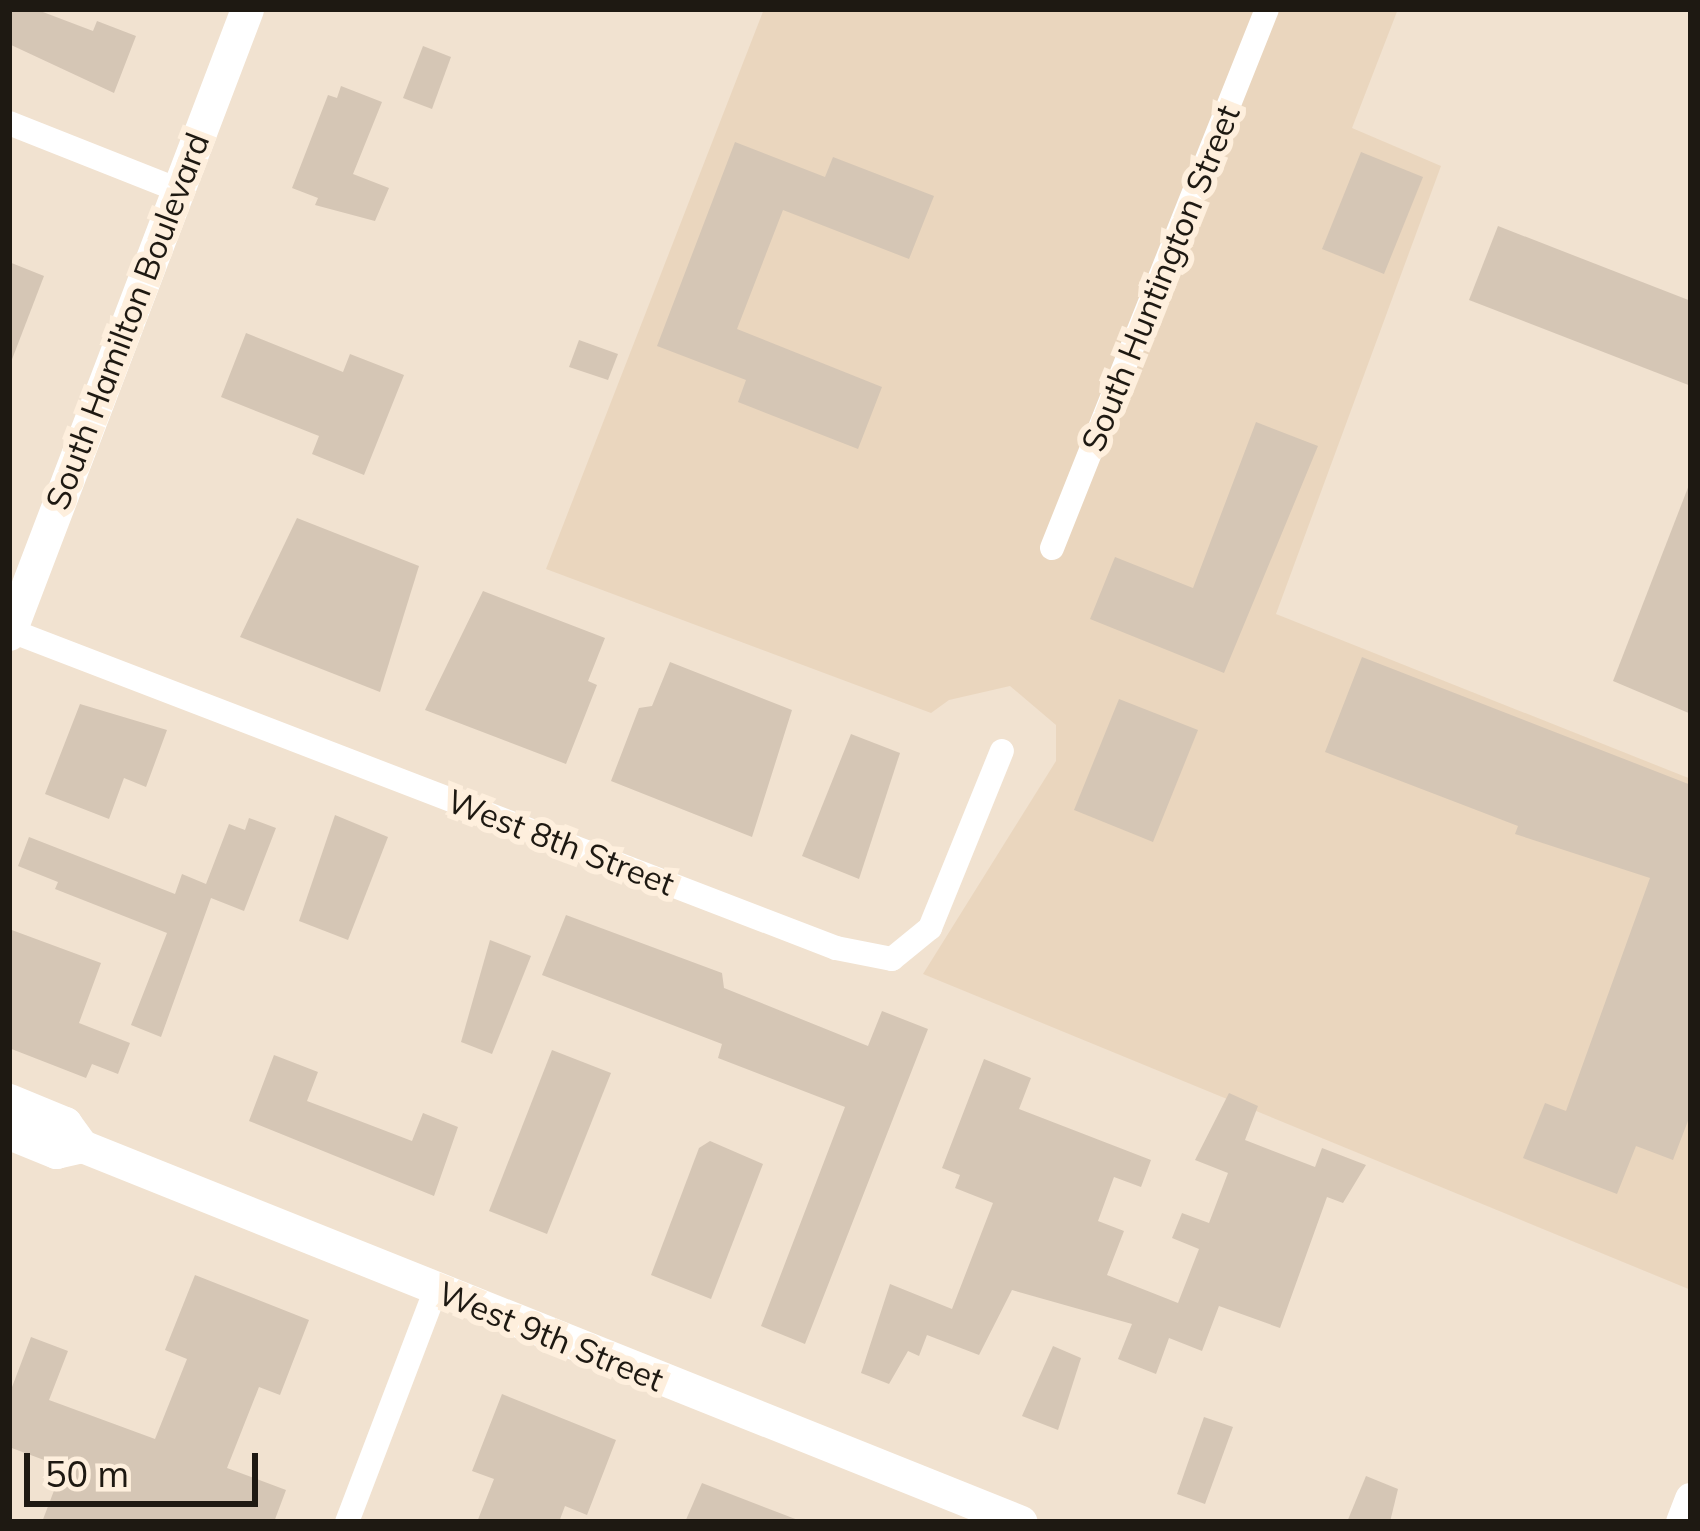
<!DOCTYPE html>
<style>
body{margin:0}
#map{position:relative;width:1700px;height:1531px;overflow:hidden;background:#f1e2d0;font-family:Mulish,sans-serif}
div>[style]{position:absolute}
.built>*{inset:0;background:#ead6be}
.building>*{inset:0;background:#d5c6b5}
.street>*{height:24px;margin:-12px;padding:0 12px;transform-origin:12px;border-radius:12px;background:#fff}
.secondary>*{height:33px;margin:-16.5px;padding:0 16.5px;transform-origin:16.5px;border-radius:16.5px;background:#fff}
span{translate:-50% -50%;white-space:nowrap;text-align:center;line-height:1.15;-webkit-text-stroke:12px #feefdd;paint-order:stroke}
.street-label{font-size:33px;color:#1e1912}
.frame{position:absolute;inset:0;border:12px solid #1e1912;pointer-events:none}
.scale{position:absolute;left:24px;top:1453px;width:234px;height:54px;box-sizing:border-box;border:6px solid #1e1912;border-top:0;padding-left:15px;font-size:36px;line-height:42px;white-space:nowrap;color:#1e1912;-webkit-text-stroke:9px #feefdd;paint-order:stroke}
</style>
<div id="map">
<div class="built">
<div style="clip-path:polygon(764px 9px,1398px 9px,1352px 128px,1441px 166px,1276px 614px,1691px 779px,1691px 1290px,923px 974px,1056px 761px,1056px 725px,1010px 686px,949px 700px,931px 713px,546px 569px)"></div>
</div>
<div class="building">
<div style="clip-path:polygon(9px 9px,35px 9px,93px 31px,97px 21px,136px 36px,114px 93px,9px 44px)"></div>
<div style="clip-path:polygon(423px 46px,451px 57px,432px 109px,403px 98px)"></div>
<div style="clip-path:polygon(341px 86px,382px 102px,353px 174px,389px 188px,375px 221px,315px 205px,318px 198px,292px 188px,328px 95px,337px 98px)"></div>
<div style="clip-path:polygon(735px 142px,825px 177px,833px 157px,934px 196px,909px 259px,783px 210px,737px 329px,882px 387px,858px 449px,738px 402px,746px 380px,657px 346px)"></div>
<div style="clip-path:polygon(1361px 152px,1423px 177px,1384px 274px,1322px 249px)"></div>
<div style="clip-path:polygon(1498px 226px,1691px 301px,1691px 386px,1469px 300px)"></div>
<div style="clip-path:polygon(9px 262px,44px 276px,11px 362px,9px 362px)"></div>
<div style="clip-path:polygon(246px 333px,343px 372px,350px 354px,404px 375px,364px 475px,312px 454px,319px 436px,221px 397px)"></div>
<div style="clip-path:polygon(579px 340px,618px 354px,608px 380px,569px 367px)"></div>
<div style="clip-path:polygon(1256px 422px,1318px 446px,1224px 673px,1090px 619px,1115px 557px,1193px 588px)"></div>
<div style="clip-path:polygon(1689px 485px,1691px 486px,1691px 714px,1613px 681px)"></div>
<div style="clip-path:polygon(297px 518px,419px 566px,380px 692px,240px 637px)"></div>
<div style="clip-path:polygon(483px 591px,605px 638px,588px 681px,597px 685px,566px 764px,425px 710px)"></div>
<div style="clip-path:polygon(1362px 657px,1691px 785px,1691px 1113px,1673px 1160px,1636px 1146px,1617px 1194px,1523px 1158px,1545px 1103px,1566px 1111px,1650px 878px,1515px 834px,1518px 826px,1325px 752px)"></div>
<div style="clip-path:polygon(670px 662px,792px 710px,752px 837px,611px 781px,639px 708px,652px 706px)"></div>
<div style="clip-path:polygon(1119px 699px,1198px 730px,1153px 842px,1074px 810px)"></div>
<div style="clip-path:polygon(80px 704px,167px 730px,146px 787px,124px 778px,109px 819px,45px 794px)"></div>
<div style="clip-path:polygon(851px 734px,900px 753px,859px 879px,802px 856px)"></div>
<div style="clip-path:polygon(335px 815px,388px 837px,348px 940px,299px 921px)"></div>
<div style="clip-path:polygon(249px 818px,276px 828px,244px 911px,211px 898px,161px 1037px,131px 1025px,167px 933px,55px 889px,58px 882px,18px 866px,29px 837px,175px 894px,182px 874px,206px 884px,229px 824px,245px 830px)"></div>
<div style="clip-path:polygon(566px 915px,722px 973px,724px 988px,868px 1046px,882px 1011px,928px 1029px,805px 1344px,761px 1326px,845px 1107px,718px 1058px,722px 1044px,542px 975px)"></div>
<div style="clip-path:polygon(9px 929px,101px 963px,79px 1023px,130px 1043px,118px 1074px,92px 1064px,86px 1078px,9px 1048px)"></div>
<div style="clip-path:polygon(490px 940px,531px 956px,492px 1054px,461px 1042px)"></div>
<div style="clip-path:polygon(552px 1050px,611px 1073px,547px 1234px,489px 1211px)"></div>
<div style="clip-path:polygon(274px 1055px,318px 1072px,307px 1101px,344px 1115px,412px 1141px,423px 1113px,458px 1127px,434px 1196px,249px 1121px)"></div>
<div style="clip-path:polygon(984px 1059px,1031px 1078px,1019px 1109px,1151px 1160px,1141px 1187px,1114px 1177px,1098px 1221px,1124px 1231px,1107px 1275px,1178px 1303px,1199px 1249px,1172px 1238px,1182px 1213px,1209px 1223px,1228px 1173px,1195px 1160px,1229px 1093px,1258px 1106px,1245px 1140px,1315px 1167px,1322px 1148px,1366px 1165px,1343px 1203px,1327px 1197px,1280px 1328px,1219px 1306px,1202px 1351px,1169px 1338px,1156px 1374px,1118px 1359px,1132px 1324px,1012px 1290px,979px 1355px,927px 1335px,919px 1356px,908px 1351px,889px 1384px,861px 1373px,890px 1284px,952px 1309px,993px 1203px,955px 1188px,960px 1175px,942px 1168px)"></div>
<div style="clip-path:polygon(710px 1141px,763px 1164px,711px 1299px,651px 1275px,699px 1148px)"></div>
<div style="clip-path:polygon(195px 1275px,309px 1320px,280px 1395px,259px 1387px,227px 1468px,286px 1490px,274px 1522px,42px 1522px,63px 1467px,9px 1447px,9px 1395px,31px 1337px,68px 1351px,49px 1400px,155px 1439px,187px 1359px,165px 1350px)"></div>
<div style="clip-path:polygon(1053px 1346px,1081px 1358px,1058px 1430px,1022px 1416px)"></div>
<div style="clip-path:polygon(502px 1394px,616px 1440px,587px 1515px,565px 1506px,559px 1522px,477px 1522px,494px 1479px,472px 1471px)"></div>
<div style="clip-path:polygon(1204px 1417px,1233px 1427px,1205px 1504px,1177px 1494px)"></div>
<div style="clip-path:polygon(1366px 1476px,1398px 1489px,1390px 1522px,1347px 1522px)"></div>
<div style="clip-path:polygon(702px 1483px,798px 1520px,798px 1522px,685px 1522px)"></div>
</div>
<div class="street">
<div style="left:9px;top:123px;width:180px;rotate:21.6deg"></div>
<div style="left:1052px;top:548px;width:580px;rotate:-68.25deg"></div>
<div style="left:9px;top:630px;width:886px;rotate:21.03deg"></div>
<div style="left:836px;top:948px;width:57px;rotate:11.1deg"></div>
<div style="left:892px;top:959px;width:49px;rotate:-39.2deg"></div>
<div style="left:930px;top:928px;width:191px;rotate:-67.9deg"></div>
<div style="left:347px;top:1522px;width:249px;rotate:-69.1deg"></div>
</div>
<div class="secondary">
<div style="left:9px;top:634px;width:669px;rotate:-69.15deg"></div>
<div style="left:9px;top:1100px;width:61px;rotate:22.3deg"></div>
<div style="left:65px;top:1123px;width:29px;rotate:54deg"></div>
<div style="left:82px;top:1146px;width:1011px;rotate:21.82deg"></div>
<div style="left:9px;top:1133px;width:51px;rotate:22deg"></div>
<div style="left:56px;top:1152px;width:27px;rotate:-13deg"></div>
<div style="left:1682px;top:1522px;width:25px;rotate:-69deg"></div>
</div>
<div class="street-label">
<span style="left:1160px;top:278px;rotate:-68deg">South Huntington Street</span>
<span style="left:127px;top:321px;rotate:-69deg">South Hamilton Boulevard</span>
<span style="left:561px;top:842px;rotate:21deg">West 8th Street</span>
<span style="left:551px;top:1336px;rotate:22deg">West 9th Street</span>
</div>
<div class="frame"></div>
<div class="scale">50 m</div>
</div>
